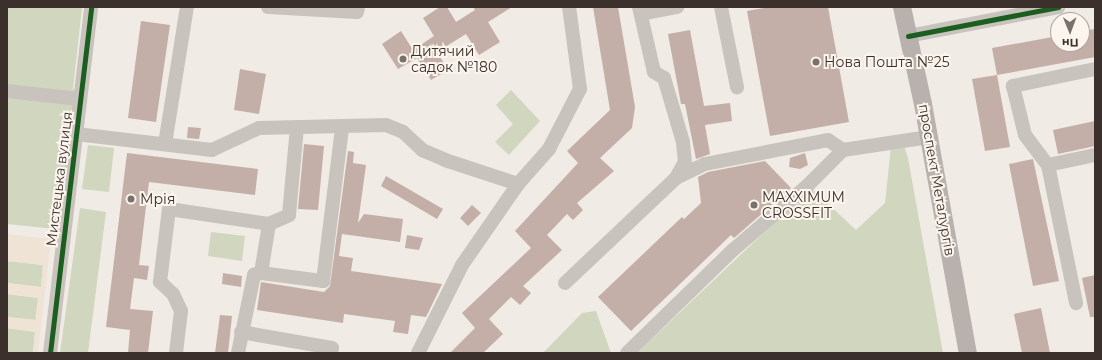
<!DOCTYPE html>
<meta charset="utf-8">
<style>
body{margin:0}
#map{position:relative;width:1102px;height:360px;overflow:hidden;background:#f0ebe5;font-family:Montserrat,sans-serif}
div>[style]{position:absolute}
.green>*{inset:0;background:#d1d6bf}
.plaza>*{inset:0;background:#eee3d5}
.building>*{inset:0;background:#c3afa7}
.minor>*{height:14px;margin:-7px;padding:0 7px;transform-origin:7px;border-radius:7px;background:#c9c3be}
.major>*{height:18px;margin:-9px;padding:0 9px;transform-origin:9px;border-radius:9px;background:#b8b1ad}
.cycleway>*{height:5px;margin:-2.5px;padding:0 2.5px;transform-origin:2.5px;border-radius:2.5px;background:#1b5e20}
.dots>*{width:11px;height:11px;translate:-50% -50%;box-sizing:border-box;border:2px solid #fbf5ee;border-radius:50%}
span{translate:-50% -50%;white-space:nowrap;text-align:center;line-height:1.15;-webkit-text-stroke:4px #fbf5ee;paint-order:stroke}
.poi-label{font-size:14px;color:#3b302b}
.left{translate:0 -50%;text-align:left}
.street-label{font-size:14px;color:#3b302b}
.frame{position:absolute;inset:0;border:8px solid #3b302b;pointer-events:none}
.north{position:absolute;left:1050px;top:12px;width:40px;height:40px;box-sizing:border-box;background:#fbf5ee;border:1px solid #aea6a0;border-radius:50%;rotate:179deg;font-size:11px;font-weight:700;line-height:16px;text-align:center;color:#3b302b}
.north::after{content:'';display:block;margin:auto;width:14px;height:18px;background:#7a716c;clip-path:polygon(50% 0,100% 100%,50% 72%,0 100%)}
</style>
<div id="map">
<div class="green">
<div style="clip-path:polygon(7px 7px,82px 7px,73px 89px,81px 91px,65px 230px,7px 224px)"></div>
<div style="clip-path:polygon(511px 90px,540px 121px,509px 155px,495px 142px,513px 124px,496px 105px)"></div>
<div style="clip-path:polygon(88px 145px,114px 148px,109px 192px,82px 189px)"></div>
<div style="clip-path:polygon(891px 146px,904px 146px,908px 158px,943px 353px,637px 353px,811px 188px,856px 230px,885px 203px)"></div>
<div style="clip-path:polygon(80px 208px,106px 212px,88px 353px,60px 353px)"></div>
<div style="clip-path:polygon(211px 232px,245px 236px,242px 261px,208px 256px)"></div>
<div style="clip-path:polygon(7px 261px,43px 265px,41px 287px,7px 283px)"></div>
<div style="clip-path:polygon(7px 294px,38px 298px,36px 320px,7px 317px)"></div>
<div style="clip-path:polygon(596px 311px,611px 353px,543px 353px,582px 313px)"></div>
<div style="clip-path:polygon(7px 328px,35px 332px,33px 353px,7px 352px)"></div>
</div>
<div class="plaza">
<div style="clip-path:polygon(7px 234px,51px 239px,38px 353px,33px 353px,35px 332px,7px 328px,7px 317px,35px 320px,38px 298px,7px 294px,7px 283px,41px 287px,43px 265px,7px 261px)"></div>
</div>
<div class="building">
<div style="clip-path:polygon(440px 7px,447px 7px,456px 22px,475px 10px,473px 7px,512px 7px,488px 22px,500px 42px,479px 55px,466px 34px,437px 52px,448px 70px,431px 80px,417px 58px,398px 69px,382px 44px,401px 31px,413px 50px,434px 36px,423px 18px)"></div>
<div style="clip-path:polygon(593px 7px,618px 7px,635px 107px,632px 128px,600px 158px,614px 171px,577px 203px,583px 210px,573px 220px,567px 214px,547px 235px,562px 250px,523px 286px,531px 293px,520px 305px,511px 297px,489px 319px,503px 334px,483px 353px,450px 353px,475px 328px,462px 313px,531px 248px,515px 231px,578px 163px,567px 151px,610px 110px)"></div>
<div style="clip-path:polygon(769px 7px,828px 7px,849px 122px,770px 136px,747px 11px)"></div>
<div style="clip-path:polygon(141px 21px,170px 25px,156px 122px,128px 118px)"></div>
<div style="clip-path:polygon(1095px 29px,1095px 57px,997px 75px,992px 48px,1058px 36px,1058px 44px,1082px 44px,1082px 31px)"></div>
<div style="clip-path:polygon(690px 30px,704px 106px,730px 103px,732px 121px,705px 125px,710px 154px,696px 159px,685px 104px,681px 104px,668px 34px)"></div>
<div style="clip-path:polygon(240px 69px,266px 74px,259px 114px,234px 110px)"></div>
<div style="clip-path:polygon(997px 75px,1010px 147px,985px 151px,972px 79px)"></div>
<div style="clip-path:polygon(1095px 121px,1095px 146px,1058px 154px,1053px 130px)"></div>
<div style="clip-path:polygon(188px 127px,201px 128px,199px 139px,187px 138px)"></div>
<div style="clip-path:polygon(304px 144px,324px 146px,318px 210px,298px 209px)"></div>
<div style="clip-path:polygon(348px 151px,354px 152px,353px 163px,366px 165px,358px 223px,364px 214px,403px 219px,400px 242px,342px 234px,339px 256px,353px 258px,351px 271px,442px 284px,426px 317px,411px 315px,408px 334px,393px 332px,395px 321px,344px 314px,343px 323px,257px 310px,261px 282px,324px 292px,330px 286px)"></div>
<div style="clip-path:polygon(127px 153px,258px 169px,255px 195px,149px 182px,139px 265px,149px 266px,147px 280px,134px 278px,130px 309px,153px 311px,148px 353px,128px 353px,130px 330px,106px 327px)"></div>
<div style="clip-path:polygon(805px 153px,808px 165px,800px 169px,789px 167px,790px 158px)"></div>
<div style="clip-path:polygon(1033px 159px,1059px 281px,1033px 286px,1009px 164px)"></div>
<div style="clip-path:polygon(765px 161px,791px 188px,734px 238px,731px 235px,631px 331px,598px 297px,682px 217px,684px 219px,701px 203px,698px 177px,708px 172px)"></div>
<div style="clip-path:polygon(386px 176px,443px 209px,437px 219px,381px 186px)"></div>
<div style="clip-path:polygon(472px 205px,481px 213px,468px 226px,460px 218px)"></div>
<div style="clip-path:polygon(407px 235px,423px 238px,419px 250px,405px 248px)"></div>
<div style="clip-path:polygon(223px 273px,242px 276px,241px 287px,222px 284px)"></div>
<div style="clip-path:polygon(1095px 275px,1095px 317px,1090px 317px,1082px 278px)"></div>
<div style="clip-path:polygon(1041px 308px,1050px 353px,1022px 353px,1014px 314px)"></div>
<div style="clip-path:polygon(220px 315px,232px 316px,228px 353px,215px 353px)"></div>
</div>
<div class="minor">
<div style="left:268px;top:7px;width:89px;rotate:3.2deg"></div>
<div style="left:357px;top:12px;width:5px;rotate:-79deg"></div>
<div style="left:721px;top:7px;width:82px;rotate:78.7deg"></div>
<div style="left:641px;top:14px;width:37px;rotate:-11deg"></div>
<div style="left:908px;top:36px;width:153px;rotate:-10.9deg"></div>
<div style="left:1095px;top:69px;width:84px;rotate:168.3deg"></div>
<div style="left:1013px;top:86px;width:50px;rotate:76.2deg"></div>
<div style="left:1025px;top:135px;width:38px;rotate:53deg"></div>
<div style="left:1048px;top:165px;width:48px;rotate:-12deg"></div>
<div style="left:7px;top:91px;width:73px;rotate:6.3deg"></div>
<div style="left:76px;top:134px;width:137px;rotate:6.7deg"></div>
<div style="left:212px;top:150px;width:52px;rotate:-25.1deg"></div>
<div style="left:259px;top:128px;width:127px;rotate:-1.4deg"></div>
<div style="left:386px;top:125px;width:18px;rotate:22deg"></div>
<div style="left:403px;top:132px;width:26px;rotate:43deg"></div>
<div style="left:422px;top:150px;width:25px;rotate:23deg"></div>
<div style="left:445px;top:160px;width:77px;rotate:18.2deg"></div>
<div style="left:165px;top:144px;width:139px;rotate:-80.9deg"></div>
<div style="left:1048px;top:165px;width:141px;rotate:78.5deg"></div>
<div style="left:676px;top:178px;width:32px;rotate:-26deg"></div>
<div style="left:705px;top:164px;width:125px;rotate:-11deg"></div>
<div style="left:828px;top:140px;width:18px;rotate:34deg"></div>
<div style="left:261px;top:273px;width:50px;rotate:-80.7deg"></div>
<div style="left:565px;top:283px;width:153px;rotate:-43.4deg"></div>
<div style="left:676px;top:178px;width:18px;rotate:-61deg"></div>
<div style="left:685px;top:162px;width:20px;rotate:-96deg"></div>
<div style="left:683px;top:142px;width:67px;rotate:-106.5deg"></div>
<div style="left:664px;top:78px;width:12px;rotate:-149deg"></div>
<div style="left:654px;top:72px;width:67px;rotate:-103deg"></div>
<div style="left:241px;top:332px;width:92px;rotate:10deg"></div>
<div style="left:332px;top:348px;width:5px;rotate:101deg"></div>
<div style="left:50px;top:353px;width:348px;rotate:-83.2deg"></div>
<div style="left:176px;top:353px;width:42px;rotate:-83.2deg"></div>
<div style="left:181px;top:311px;width:19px;rotate:-115deg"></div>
<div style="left:173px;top:294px;width:18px;rotate:-137deg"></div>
<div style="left:160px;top:282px;width:74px;rotate:-83deg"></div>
<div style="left:169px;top:209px;width:101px;rotate:8.5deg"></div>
<div style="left:269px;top:224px;width:22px;rotate:-24deg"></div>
<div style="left:289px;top:215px;width:88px;rotate:-84.8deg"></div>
<div style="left:238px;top:353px;width:80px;rotate:-78.4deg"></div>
<div style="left:254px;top:275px;width:7px;rotate:-16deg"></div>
<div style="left:261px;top:273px;width:63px;rotate:7.4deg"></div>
<div style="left:323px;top:281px;width:154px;rotate:-82.9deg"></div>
<div style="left:418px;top:353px;width:98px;rotate:-63.4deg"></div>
<div style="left:462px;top:265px;width:98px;rotate:-55.3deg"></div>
<div style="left:518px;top:184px;width:47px;rotate:-48.5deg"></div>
<div style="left:549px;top:149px;width:68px;rotate:-62.7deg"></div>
<div style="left:580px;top:89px;width:83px;rotate:-97.6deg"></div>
<div style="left:627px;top:353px;width:148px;rotate:-44.2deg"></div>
<div style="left:733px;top:250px;width:99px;rotate:-40.9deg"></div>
<div style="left:808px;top:185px;width:49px;rotate:-45deg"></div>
<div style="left:843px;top:150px;width:87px;rotate:-8.6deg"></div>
</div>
<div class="major">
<div style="left:902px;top:7px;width:99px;rotate:77.8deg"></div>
<div style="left:923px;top:104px;width:253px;rotate:79.8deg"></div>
</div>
<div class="cycleway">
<div style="left:908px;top:36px;width:153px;rotate:-10.9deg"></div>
<div style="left:50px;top:353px;width:348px;rotate:-83.2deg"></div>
</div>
<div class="dots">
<div style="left:403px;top:59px;background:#7a716c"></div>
<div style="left:816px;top:62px;background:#7a716c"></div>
<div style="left:131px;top:199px;background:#7a716c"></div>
<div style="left:754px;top:205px;background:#7a716c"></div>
</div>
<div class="poi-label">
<span class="left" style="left:411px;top:59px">Дитячий<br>садок №180</span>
<span class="left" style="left:824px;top:62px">Нова Пошта №25</span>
<span class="left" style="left:762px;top:205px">MAXXIMUM<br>CROSSFIT</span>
<span class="left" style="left:140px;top:199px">Мрія</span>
</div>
<div class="street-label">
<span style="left:59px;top:179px;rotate:-83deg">Мистецька вулиця</span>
<span style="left:937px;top:180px;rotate:80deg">проспект Металургів</span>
</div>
<div class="frame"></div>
<div class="north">Пн</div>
</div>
